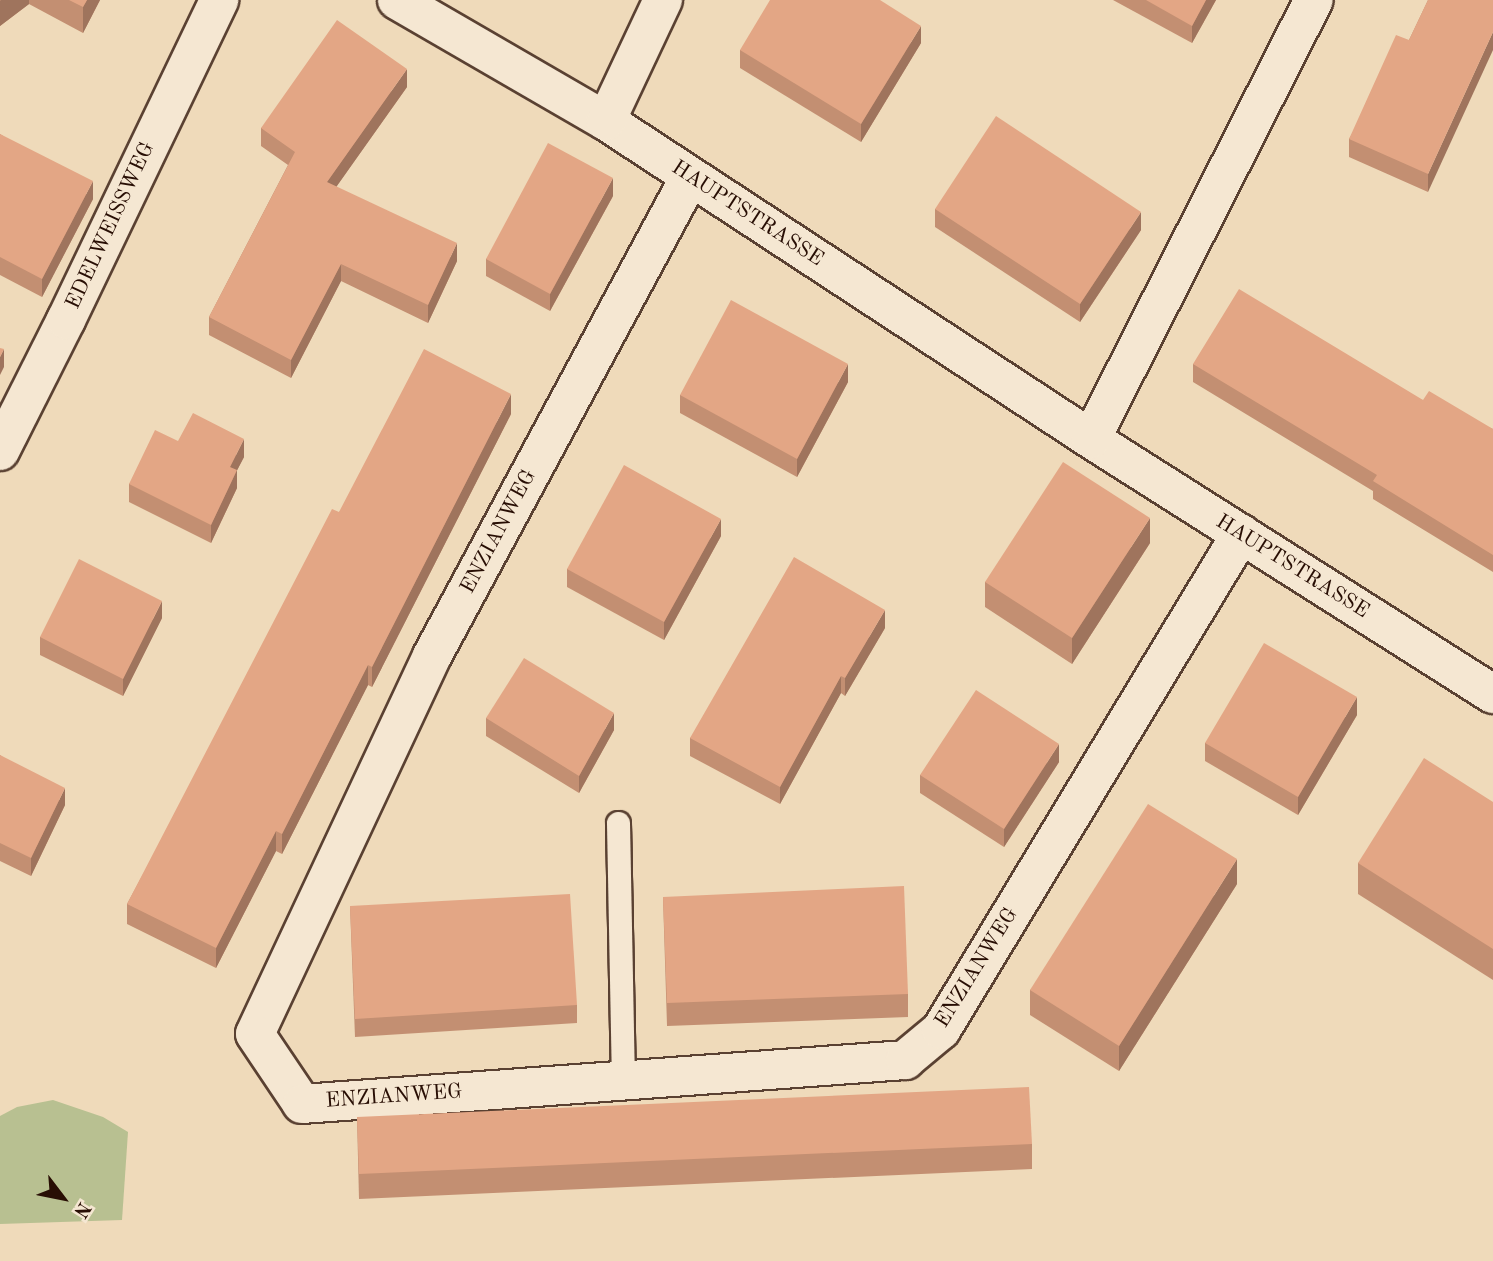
<!DOCTYPE html>
<style>
body{margin:0}
#map{position:relative;width:1493px;height:1261px;overflow:hidden;background:#efdaba;font-family:"Old Standard TT",serif}
div>[style]{position:absolute}
.green>*{inset:0;background:#b8c091}
.roads{filter:drop-shadow(2px 0 #5a4132) drop-shadow(-2px 0 #5a4132) drop-shadow(0 2px #5a4132) drop-shadow(0 -2px #5a4132)}
.service>*{height:23px;margin:-11.5px;padding:0 11.5px;transform-origin:11.5px;border-radius:11.5px;background:#f5e7d2}
.minor>*{height:38px;margin:-19px;padding:0 19px;transform-origin:19px;border-radius:19px;background:#f5e7d2}
.wall>*{inset:0;background:#c38f72}
.shaded-wall>*{inset:0;background:#9f745d}
.building>*{inset:0;background:#e3a685}
span{translate:-50% -50%;white-space:nowrap;text-align:center;line-height:1.15;-webkit-text-stroke:5px #f5e7d2;paint-order:stroke}
.street-label{font-size:21px;color:#280e04}
.north{position:absolute;left:28px;top:1163px;width:70px;height:70px;-webkit-text-stroke:5px #f5e7d2;paint-order:stroke;rotate:122deg;font-size:19px;font-weight:700;line-height:28px;text-align:center;color:#280e04}
.north::after{content:'';display:block;margin:auto;width:24px;height:32px;background:#280e04;clip-path:polygon(50% 0,100% 100%,50% 72%,0 100%)}
</style>
<div id="map">
<div class="green">
<div style="clip-path:polygon(53px 1100px,103px 1117px,128px 1132px,122px 1220px,0 1224px,0 1116px,17px 1107px)"></div>
</div>
<div class="roads">
<div class="service">
<div style="left:618px;top:823px;width:257px;rotate:88.9deg"></div>
</div>
<div class="minor">
<div style="left:397px;top:0;width:241px;rotate:30.1deg"></div>
<div style="left:606px;top:121px;width:580px;rotate:33.25deg"></div>
<div style="left:1091px;top:439px;width:476px;rotate:32.4deg"></div>
<div style="left:606px;top:121px;width:134px;rotate:-64.8deg"></div>
<div style="left:690px;top:177px;width:544px;rotate:118.31deg"></div>
<div style="left:432px;top:656px;width:417px;rotate:115.1deg"></div>
<div style="left:255px;top:1034px;width:84px;rotate:56.1deg"></div>
<div style="left:302px;top:1104px;width:605px;rotate:-4.17deg"></div>
<div style="left:905px;top:1060px;width:47px;rotate:-39.8deg"></div>
<div style="left:941px;top:1030px;width:580px;rotate:-58.83deg"></div>
<div style="left:1091px;top:439px;width:492px;rotate:-63.1deg"></div>
<div style="left:0;top:451px;width:147px;rotate:-63.3deg"></div>
<div style="left:66px;top:320px;width:355px;rotate:-64.4deg"></div>
</div>
</div>
<div class="wall">
<div style="clip-path:polygon(0 0,100px 0,83px 33px,29px 4px,0 26px)"></div>
<div style="clip-path:polygon(1113px 0,1216px 0,1192px 43px)"></div>
<div style="clip-path:polygon(1428px 0,1428px 192px,1349px 157px,1349px 139px,1409px 40px)"></div>
<div style="clip-path:polygon(921px 43px,861px 142px,740px 68px,740px 50px)"></div>
<div style="clip-path:polygon(407px 87px,336px 187px,457px 261px,428px 323px,341px 281px,291px 378px,209px 335px,209px 317px,288px 165px,261px 146px,261px 128px)"></div>
<div style="clip-path:polygon(0 134px,93px 199px,42px 297px,0 275px)"></div>
<div style="clip-path:polygon(613px 196px,550px 311px,486px 276px,486px 259px)"></div>
<div style="clip-path:polygon(935px 209px,1141px 230px,1080px 322px,935px 227px)"></div>
<div style="clip-path:polygon(1193px 364px,1423px 400px,1493px 429px,1493px 572px,1373px 499px,1373px 491px,1193px 382px)"></div>
<div style="clip-path:polygon(848px 382px,797px 477px,680px 413px,680px 395px)"></div>
<div style="clip-path:polygon(511px 414px,372px 687px,368px 685px,282px 854px,276px 851px,216px 968px,127px 924px,127px 904px,339px 512px)"></div>
<div style="clip-path:polygon(178px 441px,244px 457px,237px 470px,237px 488px,211px 543px,129px 502px,129px 484px)"></div>
<div style="clip-path:polygon(721px 536px,664px 640px,567px 587px,567px 569px)"></div>
<div style="clip-path:polygon(1150px 543px,1072px 664px,985px 607px,985px 582px)"></div>
<div style="clip-path:polygon(162px 618px,123px 696px,40px 655px,40px 637px)"></div>
<div style="clip-path:polygon(885px 628px,845px 696px,841px 693px,780px 804px,690px 756px,690px 738px)"></div>
<div style="clip-path:polygon(1357px 715px,1298px 815px,1205px 761px,1205px 743px)"></div>
<div style="clip-path:polygon(486px 718px,614px 730px,579px 793px,486px 736px)"></div>
<div style="clip-path:polygon(0 755px,65px 805px,31px 876px,0 861px)"></div>
<div style="clip-path:polygon(1059px 762px,1004px 847px,920px 793px,920px 775px)"></div>
<div style="clip-path:polygon(1493px 802px,1493px 980px,1358px 894px,1358px 863px)"></div>
<div style="clip-path:polygon(1237px 884px,1119px 1071px,1030px 1015px,1030px 990px)"></div>
<div style="clip-path:polygon(663px 897px,908px 994px,908px 1017px,667px 1026px)"></div>
<div style="clip-path:polygon(350px 906px,577px 1005px,577px 1023px,355px 1037px)"></div>
<div style="clip-path:polygon(357px 1117px,1032px 1144px,1032px 1169px,359px 1199px)"></div>
</div>
<div class="shaded-wall">
<div style="clip-path:polygon(1px 0,29px 0,29px 4px,0 26px,0 1px)"></div>
<div style="clip-path:polygon(87px 0,100px 0,83px 33px,83px 7px)"></div>
<div style="clip-path:polygon(1206px 0,1216px 0,1192px 43px,1192px 26px)"></div>
<div style="clip-path:polygon(921px 26px,921px 43px,861px 142px,861px 124px)"></div>
<div style="clip-path:polygon(1493px 32px,1493px 50px,1428px 192px,1428px 174px)"></div>
<div style="clip-path:polygon(407px 69px,407px 87px,327px 200px,327px 182px)"></div>
<div style="clip-path:polygon(613px 178px,613px 196px,550px 311px,550px 294px)"></div>
<div style="clip-path:polygon(93px 181px,93px 199px,42px 297px,42px 279px)"></div>
<div style="clip-path:polygon(1141px 212px,1141px 230px,1080px 322px,1080px 304px)"></div>
<div style="clip-path:polygon(457px 243px,457px 261px,428px 323px,428px 305px)"></div>
<div style="clip-path:polygon(341px 264px,341px 281px,291px 378px,291px 360px)"></div>
<div style="clip-path:polygon(4px 349px,4px 367px,0 375px,0 357px)"></div>
<div style="clip-path:polygon(848px 364px,848px 382px,797px 477px,797px 459px)"></div>
<div style="clip-path:polygon(511px 394px,511px 414px,372px 687px,372px 667px)"></div>
<div style="clip-path:polygon(244px 439px,244px 457px,230px 484px,230px 467px)"></div>
<div style="clip-path:polygon(237px 470px,237px 488px,211px 543px,211px 525px)"></div>
<div style="clip-path:polygon(1150px 518px,1150px 543px,1072px 664px,1072px 638px)"></div>
<div style="clip-path:polygon(721px 519px,721px 536px,664px 640px,664px 622px)"></div>
<div style="clip-path:polygon(162px 601px,162px 618px,123px 696px,123px 679px)"></div>
<div style="clip-path:polygon(885px 610px,885px 628px,845px 696px,845px 678px)"></div>
<div style="clip-path:polygon(368px 665px,368px 685px,282px 854px,282px 834px)"></div>
<div style="clip-path:polygon(841px 676px,841px 693px,780px 804px,780px 787px)"></div>
<div style="clip-path:polygon(1357px 697px,1357px 715px,1298px 815px,1298px 797px)"></div>
<div style="clip-path:polygon(614px 713px,614px 730px,579px 793px,579px 776px)"></div>
<div style="clip-path:polygon(1059px 744px,1059px 762px,1004px 847px,1004px 829px)"></div>
<div style="clip-path:polygon(65px 788px,65px 805px,31px 876px,31px 858px)"></div>
<div style="clip-path:polygon(276px 831px,276px 851px,216px 968px,216px 948px)"></div>
<div style="clip-path:polygon(1237px 859px,1237px 884px,1119px 1071px,1119px 1046px)"></div>
</div>
<div class="building">
<div style="clip-path:polygon(69px 0,87px 0,83px 7px)"></div>
<div style="clip-path:polygon(770px 0,880px 0,921px 26px,861px 124px,740px 50px)"></div>
<div style="clip-path:polygon(1146px 0,1206px 0,1192px 26px)"></div>
<div style="clip-path:polygon(1428px 0,1493px 0,1493px 32px,1428px 174px,1349px 139px,1396px 35px,1409px 40px)"></div>
<div style="clip-path:polygon(337px 20px,407px 69px,327px 182px,457px 243px,428px 305px,341px 264px,291px 360px,209px 317px,295px 152px,261px 128px)"></div>
<div style="clip-path:polygon(996px 116px,1141px 212px,1080px 304px,935px 209px)"></div>
<div style="clip-path:polygon(0 134px,93px 181px,42px 279px,0 257px)"></div>
<div style="clip-path:polygon(548px 143px,613px 178px,550px 294px,486px 259px)"></div>
<div style="clip-path:polygon(1239px 289px,1423px 400px,1429px 391px,1493px 429px,1493px 555px,1373px 481px,1377px 475px,1193px 364px)"></div>
<div style="clip-path:polygon(731px 300px,848px 364px,797px 459px,680px 395px)"></div>
<div style="clip-path:polygon(0 348px,4px 349px,0 357px)"></div>
<div style="clip-path:polygon(424px 349px,511px 394px,372px 667px,368px 665px,282px 834px,276px 831px,216px 948px,127px 904px,332px 509px,339px 512px)"></div>
<div style="clip-path:polygon(193px 413px,244px 439px,230px 467px,237px 470px,211px 525px,129px 484px,155px 430px,178px 441px)"></div>
<div style="clip-path:polygon(1063px 462px,1150px 518px,1072px 638px,985px 582px)"></div>
<div style="clip-path:polygon(624px 465px,721px 519px,664px 622px,567px 569px)"></div>
<div style="clip-path:polygon(794px 557px,885px 610px,845px 678px,841px 676px,780px 787px,690px 738px)"></div>
<div style="clip-path:polygon(79px 559px,162px 601px,123px 679px,40px 637px)"></div>
<div style="clip-path:polygon(1264px 643px,1357px 697px,1298px 797px,1205px 743px)"></div>
<div style="clip-path:polygon(524px 658px,614px 713px,579px 776px,486px 718px)"></div>
<div style="clip-path:polygon(976px 690px,1059px 744px,1004px 829px,920px 775px)"></div>
<div style="clip-path:polygon(0 755px,65px 788px,31px 858px,0 843px)"></div>
<div style="clip-path:polygon(1424px 758px,1493px 802px,1493px 949px,1358px 863px)"></div>
<div style="clip-path:polygon(1148px 804px,1237px 859px,1119px 1046px,1030px 990px)"></div>
<div style="clip-path:polygon(904px 886px,908px 994px,667px 1003px,663px 897px)"></div>
<div style="clip-path:polygon(570px 894px,577px 1005px,355px 1019px,350px 906px)"></div>
<div style="clip-path:polygon(1029px 1087px,1032px 1144px,359px 1174px,357px 1117px)"></div>
</div>
<div class="street-label">
<span style="left:747px;top:214px;rotate:33deg">HAUPTSTRASSE</span>
<span style="left:111px;top:226px;rotate:-65deg">EDELWEISSWEG</span>
<span style="left:499px;top:532px;rotate:-62deg">ENZIANWEG</span>
<span style="left:1292px;top:567px;rotate:32deg">HAUPTSTRASSE</span>
<span style="left:977px;top:968px;rotate:-58deg">ENZIANWEG</span>
<span style="left:394px;top:1097px;rotate:-4deg">ENZIANWEG</span>
</div>
<div class="north">N</div>
</div>
